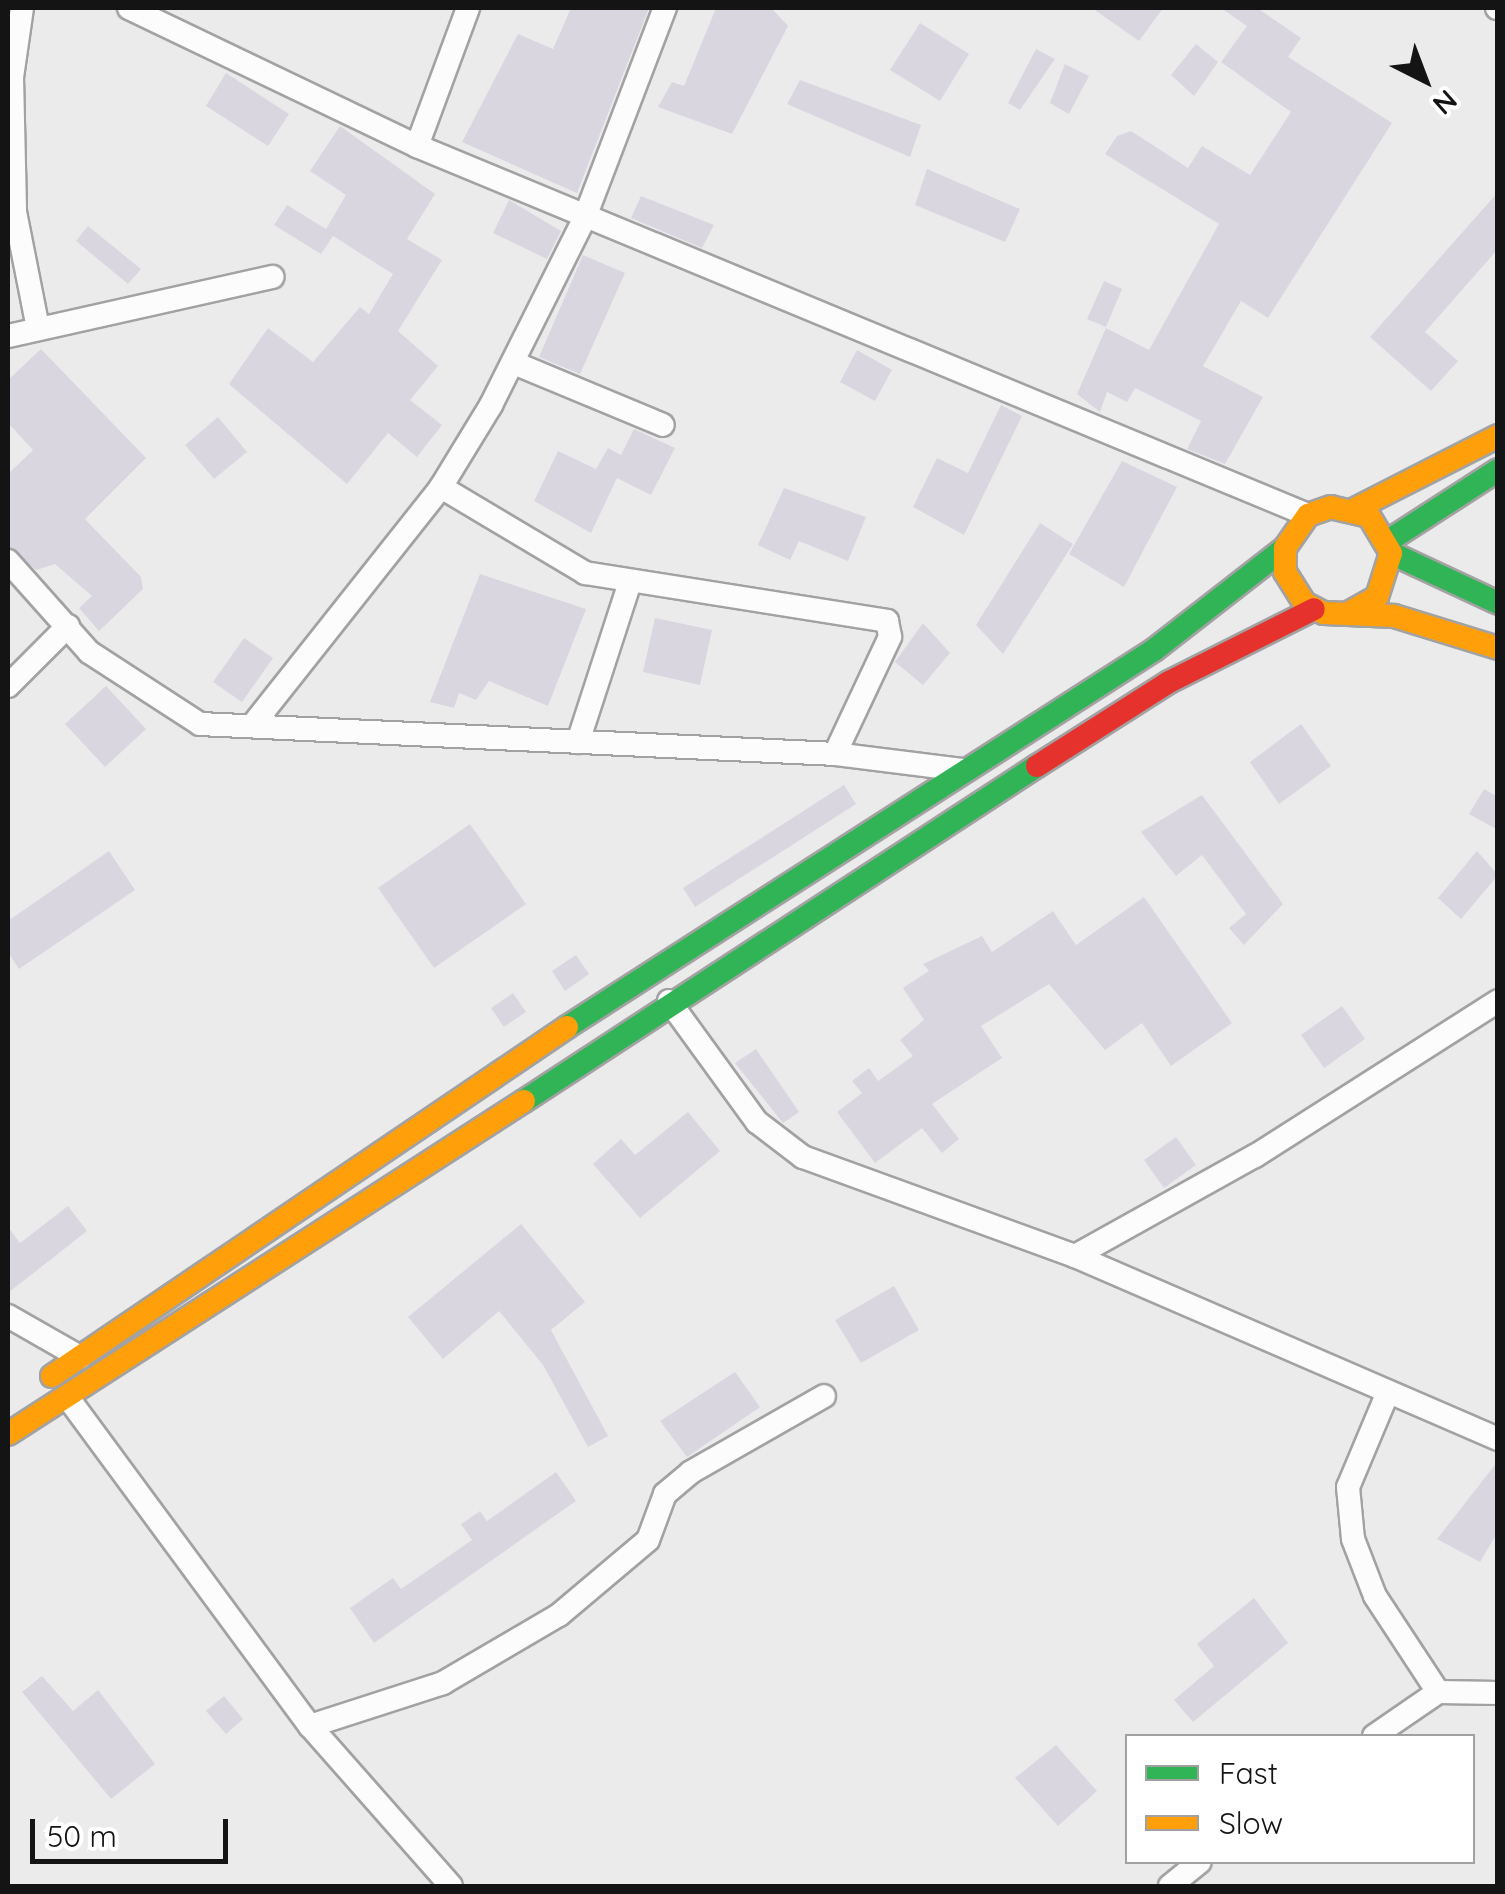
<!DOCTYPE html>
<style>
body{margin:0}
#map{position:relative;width:1505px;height:1894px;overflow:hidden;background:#ebebec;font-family:Quicksand,sans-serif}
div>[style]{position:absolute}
.building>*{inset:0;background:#dad6e0}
.roads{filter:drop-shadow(2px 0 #a2a2a3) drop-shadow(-2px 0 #a2a2a3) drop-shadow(0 2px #a2a2a3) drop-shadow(0 -2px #a2a2a3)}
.street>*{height:22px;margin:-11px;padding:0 11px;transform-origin:11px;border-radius:11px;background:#fcfcfc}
.fast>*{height:22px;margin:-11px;padding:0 11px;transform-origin:11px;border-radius:11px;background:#30b455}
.slow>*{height:22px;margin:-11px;padding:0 11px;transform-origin:11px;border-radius:11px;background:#ff9f0a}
.jam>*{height:22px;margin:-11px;padding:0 11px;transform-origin:11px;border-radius:11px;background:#e5322d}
span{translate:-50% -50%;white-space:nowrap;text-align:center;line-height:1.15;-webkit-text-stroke:9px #fff;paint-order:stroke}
.frame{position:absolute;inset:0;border:10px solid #141415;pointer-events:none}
.legend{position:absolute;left:1125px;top:1734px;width:350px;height:130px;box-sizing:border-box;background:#fff;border:2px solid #a1a1a1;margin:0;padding:12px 18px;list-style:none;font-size:30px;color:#141415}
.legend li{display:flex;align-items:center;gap:20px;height:50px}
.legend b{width:50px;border:2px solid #a1a1a1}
.north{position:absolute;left:1375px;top:30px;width:100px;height:100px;-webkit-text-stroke:8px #fff;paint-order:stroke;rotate:138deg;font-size:28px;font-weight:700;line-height:40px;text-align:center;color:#141415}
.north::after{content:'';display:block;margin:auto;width:35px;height:45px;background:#141415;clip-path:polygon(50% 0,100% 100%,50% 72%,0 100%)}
.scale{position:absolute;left:30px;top:1819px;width:198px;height:45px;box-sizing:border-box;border:5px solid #141415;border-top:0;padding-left:12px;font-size:30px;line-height:35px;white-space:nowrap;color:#141415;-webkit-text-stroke:8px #fff;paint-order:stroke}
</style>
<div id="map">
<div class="building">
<div style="clip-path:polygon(571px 8px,649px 8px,577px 193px,462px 142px,518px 34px,553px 49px)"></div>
<div style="clip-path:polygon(716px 8px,771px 8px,788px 26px,732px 134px,658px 107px,672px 82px,684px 86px)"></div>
<div style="clip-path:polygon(1092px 8px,1163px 8px,1139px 41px)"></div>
<div style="clip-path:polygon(1221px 8px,1257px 8px,1301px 38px,1288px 57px,1392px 123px,1268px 318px,1241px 301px,1203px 366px,1263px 397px,1225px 464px,1187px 449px,1201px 421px,1135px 388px,1127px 402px,1107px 392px,1100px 412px,1077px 394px,1106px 328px,1149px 350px,1219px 224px,1105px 154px,1117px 136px,1131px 131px,1188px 168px,1202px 146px,1250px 175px,1291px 112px,1221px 62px,1247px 26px)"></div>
<div style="clip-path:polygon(920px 23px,969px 54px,940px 101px,890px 70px)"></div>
<div style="clip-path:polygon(1196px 44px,1218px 62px,1194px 96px,1171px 75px)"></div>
<div style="clip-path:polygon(1036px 49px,1055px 59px,1020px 110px,1008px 103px)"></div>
<div style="clip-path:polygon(1065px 64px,1089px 76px,1069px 114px,1050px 103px)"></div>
<div style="clip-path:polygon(226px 73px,289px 114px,268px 146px,206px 106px)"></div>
<div style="clip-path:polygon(800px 80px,921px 125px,910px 157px,787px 104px)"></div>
<div style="clip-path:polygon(340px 126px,435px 194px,407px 239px,442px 260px,398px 331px,438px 366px,410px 400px,442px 425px,417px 457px,388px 433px,347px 484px,229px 384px,268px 328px,313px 362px,360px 307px,369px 314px,393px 274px,333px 236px,321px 254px,274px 225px,287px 205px,326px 229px,346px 195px,310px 171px)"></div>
<div style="clip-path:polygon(927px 169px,1020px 209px,1005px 242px,915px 205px)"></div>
<div style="clip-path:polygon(1498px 192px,1498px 249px,1425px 332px,1458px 361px,1431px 391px,1370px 337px)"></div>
<div style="clip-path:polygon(641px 196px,714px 225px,702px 248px,631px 218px)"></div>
<div style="clip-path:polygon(509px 200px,561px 231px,547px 259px,493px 233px)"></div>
<div style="clip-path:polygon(88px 226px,141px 269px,128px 284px,76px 241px)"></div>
<div style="clip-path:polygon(583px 255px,625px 273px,580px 374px,539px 357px)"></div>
<div style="clip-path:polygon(1104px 281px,1122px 289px,1106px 327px,1087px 319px)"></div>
<div style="clip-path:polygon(41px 349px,146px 458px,85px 519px,141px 577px,143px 589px,99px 631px,79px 608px,92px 596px,55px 564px,36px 570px,8px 546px,8px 474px,33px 450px,8px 423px,8px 380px)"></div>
<div style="clip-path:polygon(857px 350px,892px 370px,875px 401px,840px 382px)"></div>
<div style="clip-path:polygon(1001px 405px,1022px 416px,964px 535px,913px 507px,937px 458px,968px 473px)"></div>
<div style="clip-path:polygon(218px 417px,247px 452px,214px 479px,185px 445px)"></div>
<div style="clip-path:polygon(634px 429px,675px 448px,651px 495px,617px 478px,591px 533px,534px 501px,558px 451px,596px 469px,608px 448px,621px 455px)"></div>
<div style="clip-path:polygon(1122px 461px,1177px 487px,1124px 587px,1069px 554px)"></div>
<div style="clip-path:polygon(784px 488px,866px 517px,848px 561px,799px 541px,790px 560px,758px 545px)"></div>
<div style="clip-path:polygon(1040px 523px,1073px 544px,1003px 654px,976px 625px)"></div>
<div style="clip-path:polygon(480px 574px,586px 609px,548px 706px,489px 681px,476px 700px,459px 693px,454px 708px,430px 702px)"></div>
<div style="clip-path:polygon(655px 618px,712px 630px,700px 685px,643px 672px)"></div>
<div style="clip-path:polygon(923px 623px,950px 653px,923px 685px,895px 662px)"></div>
<div style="clip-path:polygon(244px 638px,273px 658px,242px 702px,213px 682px)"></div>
<div style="clip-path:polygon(106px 686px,146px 729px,105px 767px,65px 724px)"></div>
<div style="clip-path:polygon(1301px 724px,1331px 766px,1279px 804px,1250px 762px)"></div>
<div style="clip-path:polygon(844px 785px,856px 804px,695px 907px,683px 888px)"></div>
<div style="clip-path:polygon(1484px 789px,1498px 797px,1498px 830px,1469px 814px)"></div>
<div style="clip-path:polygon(1202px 795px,1283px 904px,1244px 945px,1229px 928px,1246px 914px,1202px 855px,1176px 876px,1141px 832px)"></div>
<div style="clip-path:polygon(470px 824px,526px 904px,434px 968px,378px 888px)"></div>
<div style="clip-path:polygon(109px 851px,135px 890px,19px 969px,8px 952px,8px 921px)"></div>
<div style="clip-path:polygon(1477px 851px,1498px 875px,1461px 919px,1438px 898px)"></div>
<div style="clip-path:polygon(1144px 897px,1232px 1023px,1171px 1066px,1142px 1023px,1105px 1050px,1049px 984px,981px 1026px,1002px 1058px,932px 1104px,959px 1139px,942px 1153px,922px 1128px,875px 1163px,837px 1112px,862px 1093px,852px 1081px,869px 1068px,878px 1081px,913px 1056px,900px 1040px,924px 1020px,903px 988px,929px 971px,923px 964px,982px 936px,992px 952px,1053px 911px,1076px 945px)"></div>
<div style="clip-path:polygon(576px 955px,589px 974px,565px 991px,552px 971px)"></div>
<div style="clip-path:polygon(513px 993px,526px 1012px,504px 1027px,491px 1008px)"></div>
<div style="clip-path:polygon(1342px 1006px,1365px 1039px,1324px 1068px,1301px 1035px)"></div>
<div style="clip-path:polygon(756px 1049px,799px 1112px,783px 1123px,735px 1063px)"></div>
<div style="clip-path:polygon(688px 1112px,720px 1151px,640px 1218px,593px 1164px,621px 1139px,635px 1155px)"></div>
<div style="clip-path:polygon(1176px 1137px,1196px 1165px,1164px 1188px,1144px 1160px)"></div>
<div style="clip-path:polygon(68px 1206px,87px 1231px,8px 1293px,8px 1227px,20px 1243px)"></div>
<div style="clip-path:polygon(521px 1224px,585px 1302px,551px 1330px,608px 1436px,588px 1447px,543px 1365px,499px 1311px,443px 1359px,408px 1317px)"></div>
<div style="clip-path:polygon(894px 1286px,919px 1330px,861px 1363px,835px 1320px)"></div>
<div style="clip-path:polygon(735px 1372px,760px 1407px,687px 1457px,660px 1421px)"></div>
<div style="clip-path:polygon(1498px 1461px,1498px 1532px,1480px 1562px,1437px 1539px)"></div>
<div style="clip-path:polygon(556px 1472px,576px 1501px,374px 1643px,350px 1608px,393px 1578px,401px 1589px,472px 1540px,461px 1524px,480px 1511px,487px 1521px)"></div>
<div style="clip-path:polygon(1254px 1598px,1288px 1643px,1193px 1722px,1174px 1700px,1214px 1666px,1197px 1644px)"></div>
<div style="clip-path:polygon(42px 1676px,73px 1711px,98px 1690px,155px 1764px,111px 1799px,22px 1692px)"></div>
<div style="clip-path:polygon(224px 1696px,243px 1719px,226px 1734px,206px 1711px)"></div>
<div style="clip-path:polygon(1056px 1745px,1097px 1791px,1058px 1826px,1015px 1778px)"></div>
</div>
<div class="roads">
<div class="street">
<div style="left:22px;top:8px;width:70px;rotate:98.2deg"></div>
<div style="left:12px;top:77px;width:135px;rotate:88.7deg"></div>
<div style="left:15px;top:212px;width:113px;rotate:78.8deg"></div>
<div style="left:129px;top:8px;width:319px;rotate:25.6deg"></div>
<div style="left:417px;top:146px;width:964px;rotate:22.5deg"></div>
<div style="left:1497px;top:8px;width:1px"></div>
<div style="left:417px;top:146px;width:147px;rotate:-69.7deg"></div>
<div style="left:8px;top:336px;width:271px;rotate:-12.6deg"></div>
<div style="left:514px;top:363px;width:161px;rotate:22.6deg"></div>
<div style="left:441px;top:487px;width:168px;rotate:30.8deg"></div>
<div style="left:585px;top:573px;width:306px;rotate:9deg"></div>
<div style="left:887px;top:621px;width:16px;rotate:79deg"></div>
<div style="left:890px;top:637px;width:129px;rotate:115.2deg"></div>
<div style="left:8px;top:561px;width:122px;rotate:48.3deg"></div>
<div style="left:89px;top:652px;width:132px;rotate:33deg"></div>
<div style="left:200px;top:724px;width:636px;rotate:2.7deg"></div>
<div style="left:835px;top:754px;width:129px;rotate:7.1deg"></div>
<div style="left:8px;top:686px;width:85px;rotate:-45deg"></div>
<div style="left:255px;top:722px;width:300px;rotate:-51.6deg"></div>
<div style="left:441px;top:487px;width:96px;rotate:-58.6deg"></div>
<div style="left:491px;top:405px;width:210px;rotate:-63.4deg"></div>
<div style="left:585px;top:217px;width:224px;rotate:-69.1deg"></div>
<div style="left:578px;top:742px;width:165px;rotate:-72deg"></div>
<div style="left:669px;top:1001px;width:150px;rotate:54deg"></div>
<div style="left:757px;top:1122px;width:58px;rotate:37.3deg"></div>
<div style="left:803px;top:1157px;width:289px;rotate:20deg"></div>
<div style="left:1075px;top:1256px;width:461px;rotate:23.4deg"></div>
<div style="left:1075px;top:1256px;width:206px;rotate:-29.1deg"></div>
<div style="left:1255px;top:1156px;width:288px;rotate:-32.5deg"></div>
<div style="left:8px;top:1316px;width:83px;rotate:29.7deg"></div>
<div style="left:1388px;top:1392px;width:103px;rotate:112.8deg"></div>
<div style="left:1348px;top:1487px;width:52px;rotate:84.5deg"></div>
<div style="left:1353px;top:1539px;width:61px;rotate:68.9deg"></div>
<div style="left:1375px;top:1596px;width:115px;rotate:56.7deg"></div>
<div style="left:68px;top:1398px;width:408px;rotate:53.6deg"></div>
<div style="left:310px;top:1726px;width:213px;rotate:48.6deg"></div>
<div style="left:310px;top:1726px;width:140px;rotate:-17.9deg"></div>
<div style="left:443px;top:1683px;width:134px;rotate:-30.4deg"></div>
<div style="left:559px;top:1615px;width:116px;rotate:-40.1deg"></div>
<div style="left:648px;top:1540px;width:49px;rotate:-69.7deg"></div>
<div style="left:665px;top:1494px;width:34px;rotate:-40deg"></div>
<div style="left:691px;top:1472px;width:153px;rotate:-29.7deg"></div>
<div style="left:1374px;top:1736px;width:78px;rotate:-34.5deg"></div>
<div style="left:1438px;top:1692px;width:60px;rotate:1deg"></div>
<div style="left:1170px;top:1886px;width:38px;rotate:-39deg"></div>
</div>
<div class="fast">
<div style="left:1388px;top:541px;width:131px;rotate:-32.8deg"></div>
<div style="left:1391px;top:553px;width:118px;rotate:25deg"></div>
<div style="left:567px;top:1027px;width:698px;rotate:-32.71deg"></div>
<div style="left:1154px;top:650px;width:166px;rotate:-37.9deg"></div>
<div style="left:524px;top:1101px;width:613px;rotate:-33.15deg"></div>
</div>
<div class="slow">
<div style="left:1355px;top:509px;width:161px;rotate:-27deg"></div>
<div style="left:1350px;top:612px;width:31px;rotate:-29deg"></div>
<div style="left:1377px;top:597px;width:46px;rotate:-72.3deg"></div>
<div style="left:1391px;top:553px;width:43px;rotate:-120.7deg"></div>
<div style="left:1369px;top:516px;width:39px;rotate:-167deg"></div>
<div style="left:1331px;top:507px;width:24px;rotate:161deg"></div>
<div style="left:1308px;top:515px;width:40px;rotate:124.9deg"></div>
<div style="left:1285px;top:548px;width:24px;rotate:90deg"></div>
<div style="left:1285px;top:572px;width:36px;rotate:58deg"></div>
<div style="left:1304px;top:603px;width:22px;rotate:27deg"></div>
<div style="left:1324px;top:613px;width:70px;rotate:2.5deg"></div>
<div style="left:1394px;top:616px;width:109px;rotate:17.1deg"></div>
<div style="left:52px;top:1376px;width:622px;rotate:-34.12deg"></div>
<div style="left:8px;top:1434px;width:614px;rotate:-32.84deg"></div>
</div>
<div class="jam">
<div style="left:1037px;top:766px;width:156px;rotate:-32.5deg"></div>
<div style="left:1169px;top:682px;width:162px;rotate:-26.7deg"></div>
</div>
</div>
<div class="frame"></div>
<ul class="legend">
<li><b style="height:12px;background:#30b455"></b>Fast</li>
<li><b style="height:12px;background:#ff9f0a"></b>Slow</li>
</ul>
<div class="north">N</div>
<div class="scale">50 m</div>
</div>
